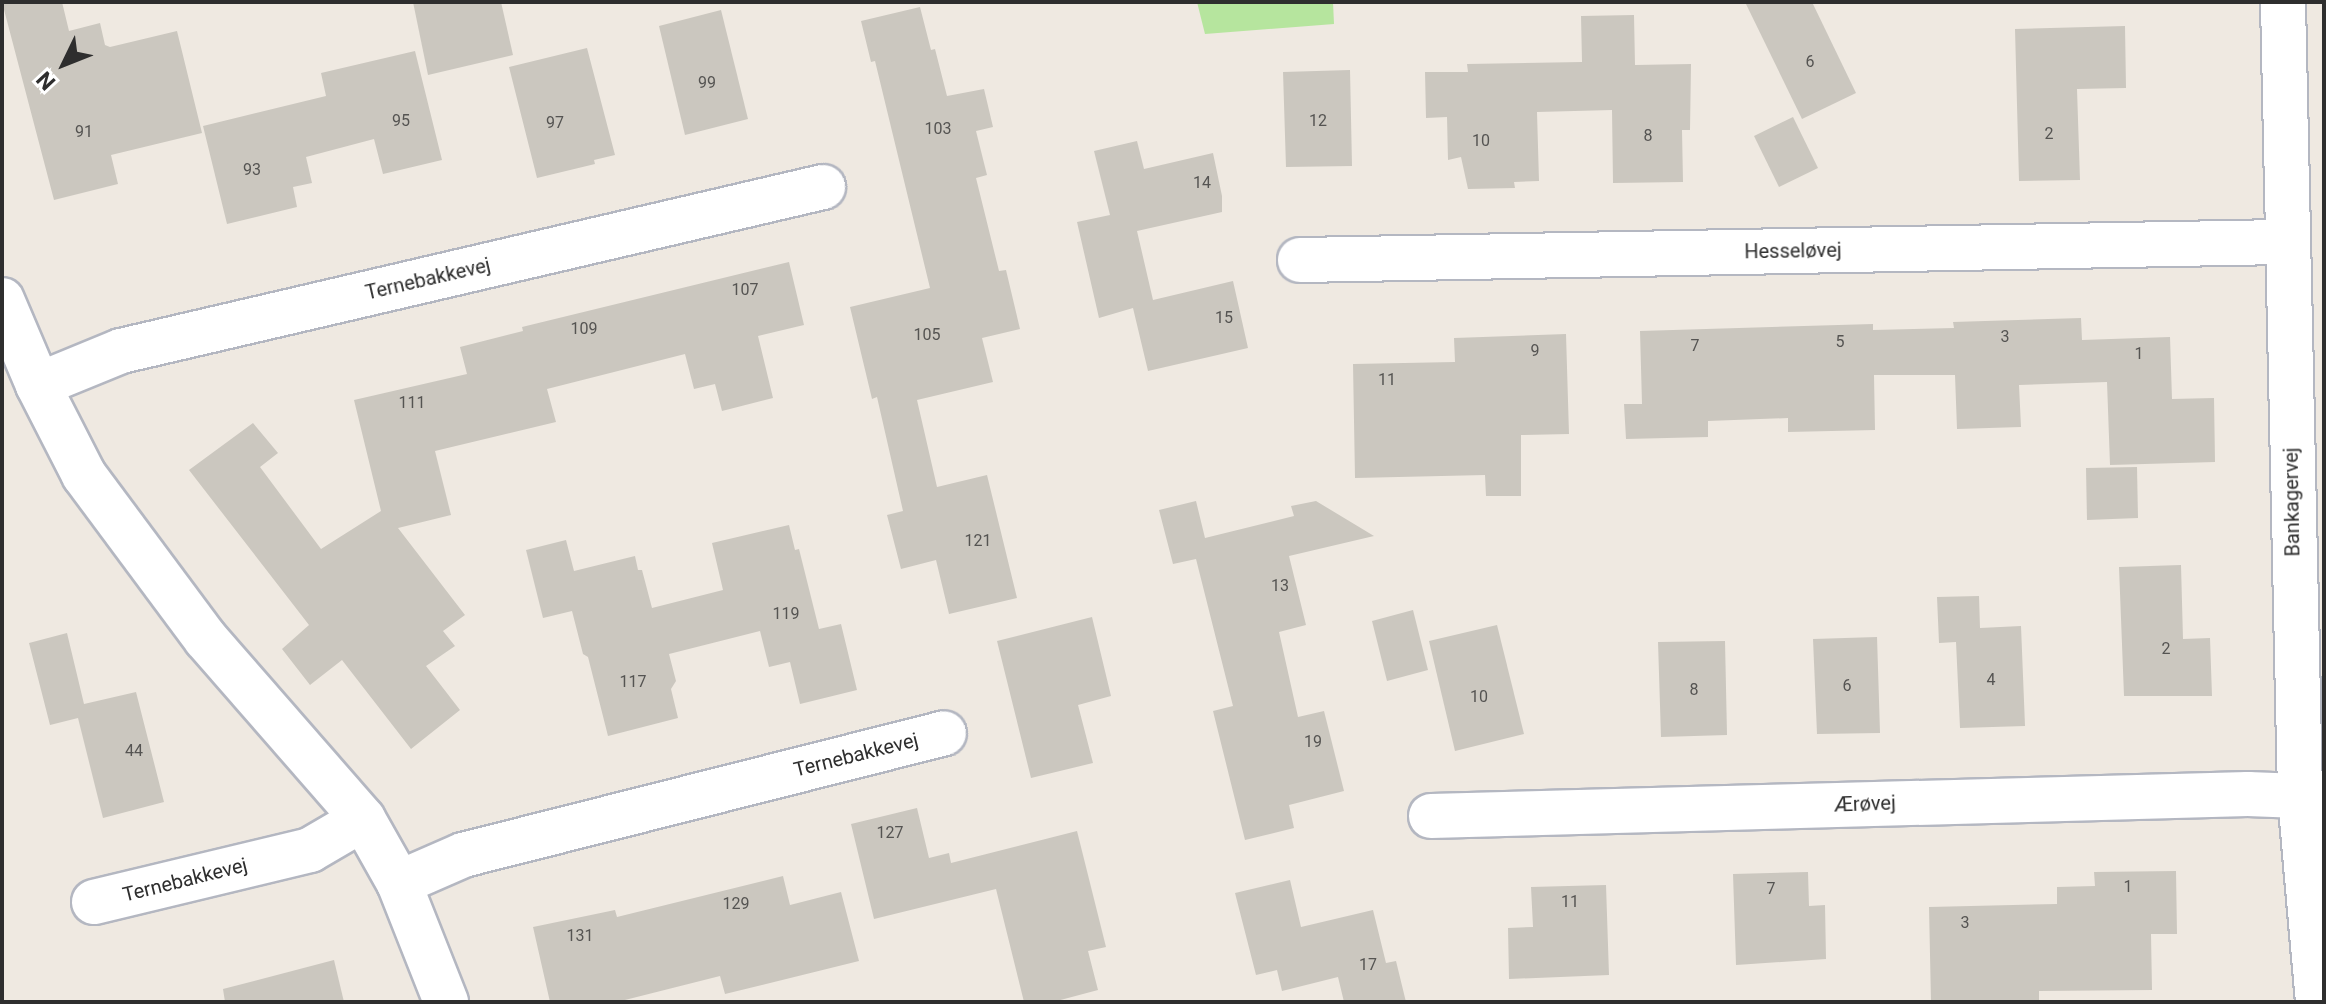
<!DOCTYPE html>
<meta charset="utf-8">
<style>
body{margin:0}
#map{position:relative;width:2326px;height:1004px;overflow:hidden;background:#efe9e1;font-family:Roboto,sans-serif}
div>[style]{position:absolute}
.green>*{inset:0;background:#b6e59e}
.building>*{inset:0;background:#cbc7bf}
.roads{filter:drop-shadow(2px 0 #b4b7c1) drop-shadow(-2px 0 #b4b7c1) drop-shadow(0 2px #b4b7c1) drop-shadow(0 -2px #b4b7c1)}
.minor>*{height:44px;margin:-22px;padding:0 22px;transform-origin:22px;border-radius:22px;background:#fff}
span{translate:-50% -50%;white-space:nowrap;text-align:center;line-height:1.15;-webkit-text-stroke:7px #fff;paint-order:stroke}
.number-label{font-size:16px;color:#555452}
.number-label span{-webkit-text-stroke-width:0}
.street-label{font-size:20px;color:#2e2e2e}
.frame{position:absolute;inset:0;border:4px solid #2e2e2e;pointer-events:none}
.north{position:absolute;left:24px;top:24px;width:80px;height:80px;-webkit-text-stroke:6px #fff;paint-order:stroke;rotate:227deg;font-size:22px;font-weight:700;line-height:32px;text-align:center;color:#2e2e2e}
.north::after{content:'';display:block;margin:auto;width:28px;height:36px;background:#2e2e2e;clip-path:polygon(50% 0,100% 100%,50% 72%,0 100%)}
</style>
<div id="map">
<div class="green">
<div style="clip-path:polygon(1197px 2px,1333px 2px,1334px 24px,1205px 34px)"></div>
</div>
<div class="building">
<div style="clip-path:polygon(2px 2px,62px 2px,69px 31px,100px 23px,105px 45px,110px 47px,177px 31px,202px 133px,111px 155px,118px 184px,54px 200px)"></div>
<div style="clip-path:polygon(413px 2px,501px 2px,513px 55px,428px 75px)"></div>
<div style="clip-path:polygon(1745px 2px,1812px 2px,1856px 93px,1802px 119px)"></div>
<div style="clip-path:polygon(920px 7px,931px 50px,935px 49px,947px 96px,984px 89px,993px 127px,976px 131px,987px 175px,976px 178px,999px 271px,1006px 270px,1020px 329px,982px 338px,993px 382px,917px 400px,937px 487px,987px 475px,1017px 598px,949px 614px,936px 560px,901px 569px,887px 515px,903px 511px,877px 397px,872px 399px,850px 307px,930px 288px,875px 61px,871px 62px,861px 21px)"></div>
<div style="clip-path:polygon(721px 10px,748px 119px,685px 135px,659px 26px)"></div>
<div style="clip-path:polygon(1634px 15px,1635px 65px,1691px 64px,1690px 130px,1682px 130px,1683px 182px,1613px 183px,1612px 110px,1537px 112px,1539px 181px,1514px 182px,1515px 188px,1468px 189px,1461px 157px,1448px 160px,1447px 117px,1426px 118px,1425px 72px,1468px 72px,1467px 64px,1582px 62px,1581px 16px)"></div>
<div style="clip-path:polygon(2125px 26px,2126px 88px,2077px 89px,2080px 180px,2019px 181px,2015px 29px)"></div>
<div style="clip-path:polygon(587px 48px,615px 155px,594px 160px,595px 164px,537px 178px,509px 67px)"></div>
<div style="clip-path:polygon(415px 51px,442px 160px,383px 174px,374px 139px,306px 157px,312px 183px,293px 187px,297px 207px,227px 224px,203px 126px,326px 96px,321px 73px)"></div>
<div style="clip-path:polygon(1350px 70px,1352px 166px,1286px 167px,1283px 72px)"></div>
<div style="clip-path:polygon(1793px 117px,1818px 168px,1779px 187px,1754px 136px)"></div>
<div style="clip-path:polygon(1137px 141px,1144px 169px,1213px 153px,1222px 196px,1222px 212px,1137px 231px,1153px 300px,1233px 281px,1248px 348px,1148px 371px,1133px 308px,1099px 318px,1077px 222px,1110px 215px,1094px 151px)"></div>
<div style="clip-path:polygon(789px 262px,804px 325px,758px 336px,773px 398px,722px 411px,715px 384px,694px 389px,685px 354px,547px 389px,556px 422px,435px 451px,451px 515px,398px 528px,465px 615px,443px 631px,455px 646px,426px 666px,460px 710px,411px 749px,342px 660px,310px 685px,282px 649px,309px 625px,189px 470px,253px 423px,278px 453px,260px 467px,321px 549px,381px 511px,354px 400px,467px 374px,460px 347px,523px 331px,522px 327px)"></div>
<div style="clip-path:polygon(2081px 318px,2082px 340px,2170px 337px,2172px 399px,2214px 398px,2215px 462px,2110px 465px,2107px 382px,2019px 385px,2021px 427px,1957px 429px,1955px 375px,1874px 375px,1875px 430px,1788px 432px,1788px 418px,1708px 421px,1708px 437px,1626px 439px,1624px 404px,1642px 404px,1640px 331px,1873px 324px,1873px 330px,1954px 328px,1953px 322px)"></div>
<div style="clip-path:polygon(1566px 334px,1569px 434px,1521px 435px,1521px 496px,1486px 496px,1485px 475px,1355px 478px,1353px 364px,1455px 362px,1454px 338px)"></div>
<div style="clip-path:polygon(2137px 467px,2138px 518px,2087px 520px,2086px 468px)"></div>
<div style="clip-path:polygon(1196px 501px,1205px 538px,1294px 516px,1291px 506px,1316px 501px,1374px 536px,1289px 556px,1306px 625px,1279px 632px,1298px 717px,1324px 711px,1344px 791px,1289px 805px,1294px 828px,1245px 840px,1213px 711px,1233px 706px,1196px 559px,1173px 564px,1159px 510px)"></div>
<div style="clip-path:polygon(789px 525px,795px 550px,799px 549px,819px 629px,841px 624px,857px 690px,800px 704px,790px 662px,769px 667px,760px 631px,669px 654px,676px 681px,671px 689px,678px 718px,608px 736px,588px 657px,583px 654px,572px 611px,543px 618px,526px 550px,566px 540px,574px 571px,635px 556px,638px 570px,642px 570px,652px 608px,723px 590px,712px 543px)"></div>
<div style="clip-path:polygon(2181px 565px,2183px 639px,2210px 638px,2212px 696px,2124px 696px,2119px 567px)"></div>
<div style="clip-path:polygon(1979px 596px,1980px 628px,2021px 626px,2025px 726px,1960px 728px,1956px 642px,1939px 643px,1937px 597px)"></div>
<div style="clip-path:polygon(1413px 610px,1428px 670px,1387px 681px,1372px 621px)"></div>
<div style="clip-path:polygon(1092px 617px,1111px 696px,1078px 705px,1093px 763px,1031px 778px,997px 641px)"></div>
<div style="clip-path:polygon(1497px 625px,1524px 734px,1455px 751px,1429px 641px)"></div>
<div style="clip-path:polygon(67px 633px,84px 704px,136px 692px,164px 802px,103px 818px,78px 718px,50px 725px,29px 643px)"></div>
<div style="clip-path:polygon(1877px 637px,1880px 733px,1817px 734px,1813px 639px)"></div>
<div style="clip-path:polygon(1725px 641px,1727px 735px,1661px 737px,1658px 642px)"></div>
<div style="clip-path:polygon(917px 808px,929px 858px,949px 853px,951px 863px,1077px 831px,1106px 947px,1088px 951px,1098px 990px,1053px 1002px,1024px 1002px,996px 889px,874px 919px,851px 824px)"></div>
<div style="clip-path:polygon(2176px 871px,2177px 934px,2151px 934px,2152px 990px,2039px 991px,2039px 1002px,1931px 1002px,1929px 907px,2057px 904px,2057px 887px,2095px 886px,2094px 872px)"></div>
<div style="clip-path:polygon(1808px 872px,1809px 906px,1825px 905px,1826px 959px,1736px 965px,1733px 874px)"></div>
<div style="clip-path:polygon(783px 876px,790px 905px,841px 892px,859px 961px,725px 994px,720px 976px,617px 1002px,550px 1002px,533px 927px,615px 910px,617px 917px)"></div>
<div style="clip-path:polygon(1290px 880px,1301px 927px,1373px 910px,1386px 963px,1396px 961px,1406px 1002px,1344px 1002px,1338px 977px,1282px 991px,1277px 970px,1256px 975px,1235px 893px)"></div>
<div style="clip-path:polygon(1606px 885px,1609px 975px,1509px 979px,1508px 928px,1533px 927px,1531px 887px)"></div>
<div style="clip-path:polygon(334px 960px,344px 1002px,225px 1002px,223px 989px)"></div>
</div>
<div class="roads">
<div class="minor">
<div style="left:2283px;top:2px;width:794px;rotate:88.77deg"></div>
<div style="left:2300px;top:796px;width:207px;rotate:85deg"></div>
<div style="left:1300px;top:260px;width:986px;rotate:-1.05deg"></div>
<div style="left:2px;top:300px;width:92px;rotate:67deg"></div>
<div style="left:38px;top:385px;width:101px;rotate:62.9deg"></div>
<div style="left:84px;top:475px;width:204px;rotate:53.4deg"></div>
<div style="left:206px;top:639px;width:239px;rotate:48.9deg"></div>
<div style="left:363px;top:819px;width:73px;rotate:60.6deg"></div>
<div style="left:399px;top:883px;width:128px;rotate:68.4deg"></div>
<div style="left:38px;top:385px;width:90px;rotate:-22.3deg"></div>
<div style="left:121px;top:351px;width:721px;rotate:-13.15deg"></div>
<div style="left:1431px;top:816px;width:817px;rotate:-1.54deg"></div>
<div style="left:2248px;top:794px;width:52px;rotate:2.2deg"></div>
<div style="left:399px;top:883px;width:70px;rotate:-23.6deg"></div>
<div style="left:463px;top:855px;width:496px;rotate:-14.2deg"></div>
<div style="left:94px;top:902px;width:222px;rotate:-13.5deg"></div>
<div style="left:310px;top:850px;width:61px;rotate:-30.3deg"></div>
</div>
</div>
<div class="number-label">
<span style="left:1810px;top:62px">6</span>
<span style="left:707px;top:83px">99</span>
<span style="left:401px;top:121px">95</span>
<span style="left:1318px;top:121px">12</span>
<span style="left:555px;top:123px">97</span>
<span style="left:938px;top:129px">103</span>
<span style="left:84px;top:132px">91</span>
<span style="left:2049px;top:134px">2</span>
<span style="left:1648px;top:136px">8</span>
<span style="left:1481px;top:141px">10</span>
<span style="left:252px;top:170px">93</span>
<span style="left:1202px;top:183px">14</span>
<span style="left:745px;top:290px">107</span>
<span style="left:1224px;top:318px">15</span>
<span style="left:584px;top:329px">109</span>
<span style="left:927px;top:335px">105</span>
<span style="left:2005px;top:337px">3</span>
<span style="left:1840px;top:342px">5</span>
<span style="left:1695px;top:346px">7</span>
<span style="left:1535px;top:351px">9</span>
<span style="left:2139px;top:354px">1</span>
<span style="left:1387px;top:380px">11</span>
<span style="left:412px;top:403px">111</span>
<span style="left:978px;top:541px">121</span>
<span style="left:1280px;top:586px">13</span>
<span style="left:786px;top:614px">119</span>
<span style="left:2166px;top:649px">2</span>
<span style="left:1991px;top:680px">4</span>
<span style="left:633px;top:682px">117</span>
<span style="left:1847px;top:686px">6</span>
<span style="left:1694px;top:690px">8</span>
<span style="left:1479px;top:697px">10</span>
<span style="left:1313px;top:742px">19</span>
<span style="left:134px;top:751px">44</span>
<span style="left:890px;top:833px">127</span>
<span style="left:2128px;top:887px">1</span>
<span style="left:1771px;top:889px">7</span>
<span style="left:1570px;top:902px">11</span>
<span style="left:736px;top:904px">129</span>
<span style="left:1965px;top:923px">3</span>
<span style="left:580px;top:936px">131</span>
<span style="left:1368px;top:965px">17</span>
</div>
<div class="street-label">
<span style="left:1793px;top:251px;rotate:-1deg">Hesseløvej</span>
<span style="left:428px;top:279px;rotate:-13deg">Ternebakkevej</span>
<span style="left:2292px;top:502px;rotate:-91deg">Bankagervej</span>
<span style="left:856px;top:755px;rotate:-14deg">Ternebakkevej</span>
<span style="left:1865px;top:804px;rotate:-2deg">Ærøvej</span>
<span style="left:185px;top:880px;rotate:-14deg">Ternebakkevej</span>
</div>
<div class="frame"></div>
<div class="north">N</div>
</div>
